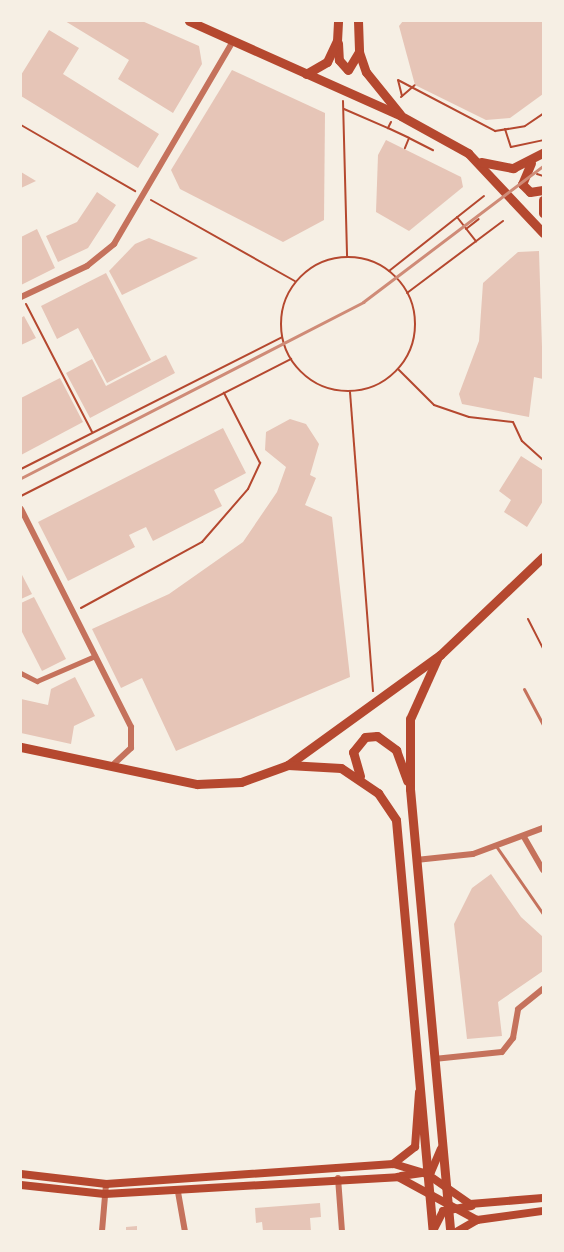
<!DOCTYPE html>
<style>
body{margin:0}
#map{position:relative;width:564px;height:1252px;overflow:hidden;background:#f6efe4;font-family:Arial,sans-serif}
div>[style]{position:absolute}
.building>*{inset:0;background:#e6c5b7}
.path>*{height:2px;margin:-1px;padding:0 1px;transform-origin:1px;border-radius:1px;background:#b5482f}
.path>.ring{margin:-1px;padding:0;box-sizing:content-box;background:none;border:2px solid #b5482f;border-radius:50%}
.service>*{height:3px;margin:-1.5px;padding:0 1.5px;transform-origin:1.5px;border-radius:1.5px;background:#c5725c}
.pedestrian>*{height:4.5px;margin:-2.25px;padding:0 2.25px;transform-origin:2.25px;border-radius:2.25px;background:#c5725c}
.minor>*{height:6px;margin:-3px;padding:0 3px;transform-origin:3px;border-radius:3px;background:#c5725c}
.secondary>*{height:8px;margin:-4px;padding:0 4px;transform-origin:4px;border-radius:4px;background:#b5482f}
.primary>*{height:9px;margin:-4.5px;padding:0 4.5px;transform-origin:4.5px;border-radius:4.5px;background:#b5482f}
.rail>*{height:3px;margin:-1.5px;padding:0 1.5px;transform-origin:1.5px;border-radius:1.5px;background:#cf8b77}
span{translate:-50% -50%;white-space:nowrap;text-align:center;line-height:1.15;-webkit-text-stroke:6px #f6efe4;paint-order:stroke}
.frame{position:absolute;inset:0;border:22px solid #f6efe4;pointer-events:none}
</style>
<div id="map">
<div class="building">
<div style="clip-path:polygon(65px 21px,142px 21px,199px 46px,202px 64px,173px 113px,118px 79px,129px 60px)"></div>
<div style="clip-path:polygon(403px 21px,543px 21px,543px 94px,510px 118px,486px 120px,415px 85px,399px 26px)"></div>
<div style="clip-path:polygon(49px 30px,79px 48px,63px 74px,159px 134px,138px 168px,21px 96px,21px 75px)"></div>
<div style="clip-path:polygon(232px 70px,325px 113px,324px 220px,283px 242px,180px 189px,171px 170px)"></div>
<div style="clip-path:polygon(386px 140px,461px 177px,463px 187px,409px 231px,376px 212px,378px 155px)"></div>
<div style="clip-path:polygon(21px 172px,36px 181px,21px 188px)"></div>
<div style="clip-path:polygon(97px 192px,116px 205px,88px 248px,58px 262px,46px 236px,77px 222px)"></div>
<div style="clip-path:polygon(37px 229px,55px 268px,21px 285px,21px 237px)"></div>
<div style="clip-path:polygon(149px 238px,198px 258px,122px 295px,109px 271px,135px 244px)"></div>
<div style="clip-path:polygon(539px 251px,543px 379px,534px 377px,529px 417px,462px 404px,459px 394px,479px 341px,483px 283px,518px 252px)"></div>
<div style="clip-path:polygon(106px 273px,151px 360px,107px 383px,78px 328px,57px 339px,41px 306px)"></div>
<div style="clip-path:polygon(24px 316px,36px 338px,21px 345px,21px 318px)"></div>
<div style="clip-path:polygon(166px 355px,175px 373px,90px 418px,66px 373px,92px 359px,106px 386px)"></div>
<div style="clip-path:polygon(60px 378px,83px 422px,21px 455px,21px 398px)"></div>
<div style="clip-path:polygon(290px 419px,306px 424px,319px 444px,310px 475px,316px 478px,305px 505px,332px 517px,350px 677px,176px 751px,142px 678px,121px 688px,92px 629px,169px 594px,243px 542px,277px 492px,286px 467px,265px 450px,266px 432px)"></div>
<div style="clip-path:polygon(223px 428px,246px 473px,214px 490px,222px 506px,153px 541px,146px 527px,129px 535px,135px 547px,68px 581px,38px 522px)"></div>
<div style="clip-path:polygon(521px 456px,543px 470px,543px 501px,527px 527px,504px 512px,511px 500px,499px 491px)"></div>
<div style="clip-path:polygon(21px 573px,32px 594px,21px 599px)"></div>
<div style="clip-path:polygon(34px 597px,66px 659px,42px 671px,21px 630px,21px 603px)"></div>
<div style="clip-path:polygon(75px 677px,95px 716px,74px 726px,71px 744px,21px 733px,21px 699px,48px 705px,51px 689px)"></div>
<div style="clip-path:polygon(491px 874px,521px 917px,543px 937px,543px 971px,498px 1002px,502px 1036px,467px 1039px,454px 924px,472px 888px)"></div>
<div style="clip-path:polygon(320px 1203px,321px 1217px,310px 1218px,311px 1231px,263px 1231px,262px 1222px,256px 1223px,255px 1208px)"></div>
<div style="clip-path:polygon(137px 1226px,137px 1231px,126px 1231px,126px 1227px)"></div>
</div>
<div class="path">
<div style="left:402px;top:96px;width:16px;rotate:-104deg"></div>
<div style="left:398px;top:80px;width:110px;rotate:27.7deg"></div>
<div style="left:495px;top:131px;width:30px;rotate:-9deg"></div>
<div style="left:525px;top:126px;width:22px;rotate:-34deg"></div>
<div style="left:401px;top:97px;width:18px;rotate:-41deg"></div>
<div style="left:343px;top:101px;width:156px;rotate:88.5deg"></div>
<div style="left:344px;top:109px;width:48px;rotate:23.4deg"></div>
<div style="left:391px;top:122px;width:7px;rotate:117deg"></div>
<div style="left:388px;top:128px;width:23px;rotate:25deg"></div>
<div style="left:409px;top:138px;width:11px;rotate:112deg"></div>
<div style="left:21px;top:125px;width:132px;rotate:30.1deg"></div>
<div style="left:505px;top:129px;width:19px;rotate:72deg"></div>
<div style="left:511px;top:147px;width:33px;rotate:-12deg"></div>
<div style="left:409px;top:138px;width:27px;rotate:27deg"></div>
<div style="left:537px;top:174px;width:6px;rotate:18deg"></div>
<div style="left:151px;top:200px;width:165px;rotate:29.4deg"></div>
<div style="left:457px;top:217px;width:31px;rotate:52deg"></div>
<div style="left:466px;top:229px;width:16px;rotate:-38deg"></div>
<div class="ring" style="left:281px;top:257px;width:132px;height:132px"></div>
<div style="left:389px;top:271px;width:121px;rotate:-38.3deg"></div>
<div style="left:407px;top:293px;width:120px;rotate:-36.9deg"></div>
<div style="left:26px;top:304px;width:144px;rotate:62.7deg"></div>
<div style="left:398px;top:369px;width:51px;rotate:45deg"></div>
<div style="left:434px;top:405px;width:37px;rotate:19deg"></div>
<div style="left:469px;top:417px;width:44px;rotate:6.5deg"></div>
<div style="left:513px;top:422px;width:21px;rotate:65deg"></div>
<div style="left:522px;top:441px;width:28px;rotate:42deg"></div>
<div style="left:350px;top:392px;width:300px;rotate:85.6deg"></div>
<div style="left:21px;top:469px;width:292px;rotate:-26.8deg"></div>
<div style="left:21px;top:496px;width:303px;rotate:-26.9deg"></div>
<div style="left:81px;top:608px;width:138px;rotate:-28.6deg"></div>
<div style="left:202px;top:542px;width:70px;rotate:-49deg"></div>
<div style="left:248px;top:489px;width:29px;rotate:-65deg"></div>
<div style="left:260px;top:463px;width:79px;rotate:-117.2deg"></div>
<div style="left:528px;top:619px;width:33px;rotate:63deg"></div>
</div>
<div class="service">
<div style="left:524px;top:689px;width:40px;rotate:62deg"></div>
<div style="left:496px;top:846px;width:83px;rotate:55.3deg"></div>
</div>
<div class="pedestrian">
<div style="left:21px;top:673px;width:18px;rotate:27deg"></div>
<div style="left:37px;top:681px;width:63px;rotate:-23.3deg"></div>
</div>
<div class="minor">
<div style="left:21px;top:297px;width:73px;rotate:-25.2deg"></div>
<div style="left:87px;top:266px;width:35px;rotate:-39deg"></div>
<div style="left:114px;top:244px;width:235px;rotate:-59.6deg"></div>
<div style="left:21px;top:509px;width:244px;rotate:63.2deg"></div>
<div style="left:131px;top:727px;width:21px;rotate:90deg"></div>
<div style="left:131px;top:748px;width:26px;rotate:137deg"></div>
<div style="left:524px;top:837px;width:38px;rotate:60deg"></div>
<div style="left:416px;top:860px;width:57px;rotate:-6deg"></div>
<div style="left:473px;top:854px;width:75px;rotate:-20.4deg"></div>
<div style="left:434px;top:1059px;width:68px;rotate:-5.9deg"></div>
<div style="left:502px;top:1052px;width:18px;rotate:-52deg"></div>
<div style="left:513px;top:1038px;width:29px;rotate:-80deg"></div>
<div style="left:518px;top:1009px;width:32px;rotate:-39deg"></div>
<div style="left:338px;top:1178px;width:53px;rotate:85.7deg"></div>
<div style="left:178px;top:1192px;width:40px;rotate:80deg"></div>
<div style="left:102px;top:1231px;width:47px;rotate:-85.1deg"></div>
</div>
<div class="secondary">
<div style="left:394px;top:1164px;width:34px;rotate:17deg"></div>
<div style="left:427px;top:1174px;width:52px;rotate:34.9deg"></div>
<div style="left:470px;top:1204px;width:73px;rotate:-4.7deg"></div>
<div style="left:21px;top:1174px;width:86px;rotate:6.7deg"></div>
<div style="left:106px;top:1184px;width:288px;rotate:-4deg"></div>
<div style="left:393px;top:1164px;width:28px;rotate:-38deg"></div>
<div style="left:415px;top:1147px;width:55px;rotate:-85.8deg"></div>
<div style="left:401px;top:1176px;width:30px;rotate:-8deg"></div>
<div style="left:431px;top:1172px;width:25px;rotate:-67deg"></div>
<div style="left:21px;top:1185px;width:84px;rotate:6.1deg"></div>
<div style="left:105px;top:1194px;width:293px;rotate:-3.3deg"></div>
<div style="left:398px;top:1177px;width:90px;rotate:28.6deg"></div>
<div style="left:434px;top:1229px;width:20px;rotate:-63deg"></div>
<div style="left:443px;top:1211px;width:29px;rotate:-10deg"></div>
<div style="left:458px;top:1231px;width:22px;rotate:-30deg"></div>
<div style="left:477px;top:1220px;width:67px;rotate:-7.8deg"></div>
</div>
<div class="primary">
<div style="left:189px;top:21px;width:232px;rotate:24.1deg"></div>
<div style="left:401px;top:116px;width:77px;rotate:28.9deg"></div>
<div style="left:468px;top:153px;width:110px;rotate:46.8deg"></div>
<div style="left:358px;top:21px;width:31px;rotate:88deg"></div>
<div style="left:359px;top:52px;width:21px;rotate:71deg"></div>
<div style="left:366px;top:72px;width:54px;rotate:51deg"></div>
<div style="left:338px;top:43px;width:17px;rotate:87deg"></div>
<div style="left:339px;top:60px;width:13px;rotate:48deg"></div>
<div style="left:348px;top:70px;width:21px;rotate:-59deg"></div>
<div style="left:306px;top:74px;width:24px;rotate:-30deg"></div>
<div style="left:327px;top:62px;width:23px;rotate:-65deg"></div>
<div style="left:337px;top:41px;width:20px;rotate:-87deg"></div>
<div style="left:481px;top:162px;width:33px;rotate:11deg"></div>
<div style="left:513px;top:168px;width:34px;rotate:-27deg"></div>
<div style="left:531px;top:163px;width:23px;rotate:113deg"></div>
<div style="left:522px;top:184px;width:11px;rotate:45deg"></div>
<div style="left:530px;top:192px;width:13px;rotate:-9deg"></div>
<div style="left:543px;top:200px;width:13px;rotate:90deg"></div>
<div style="left:437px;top:659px;width:66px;rotate:114.2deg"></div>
<div style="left:410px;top:719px;width:70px;rotate:90deg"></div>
<div style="left:410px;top:789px;width:444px;rotate:84.8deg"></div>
<div style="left:21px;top:747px;width:180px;rotate:11.9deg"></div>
<div style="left:197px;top:784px;width:44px;rotate:-2.6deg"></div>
<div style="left:241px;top:782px;width:50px;rotate:-19.9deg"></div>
<div style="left:288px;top:765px;width:188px;rotate:-35.9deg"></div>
<div style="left:440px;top:655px;width:142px;rotate:-43.6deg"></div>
<div style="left:288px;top:765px;width:53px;rotate:3.2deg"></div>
<div style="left:341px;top:768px;width:45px;rotate:34deg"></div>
<div style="left:378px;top:793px;width:32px;rotate:56deg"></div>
<div style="left:396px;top:820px;width:413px;rotate:84.9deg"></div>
<div style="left:360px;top:776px;width:25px;rotate:-106deg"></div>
<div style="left:353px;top:752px;width:19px;rotate:-51deg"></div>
<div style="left:365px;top:737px;width:12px;rotate:-5deg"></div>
<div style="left:377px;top:736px;width:24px;rotate:36deg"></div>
<div style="left:396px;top:750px;width:33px;rotate:70deg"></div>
</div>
<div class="rail">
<div style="left:21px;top:478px;width:385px;rotate:-27.2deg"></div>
<div style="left:363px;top:302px;width:226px;rotate:-37.1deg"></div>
</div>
<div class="frame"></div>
</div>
